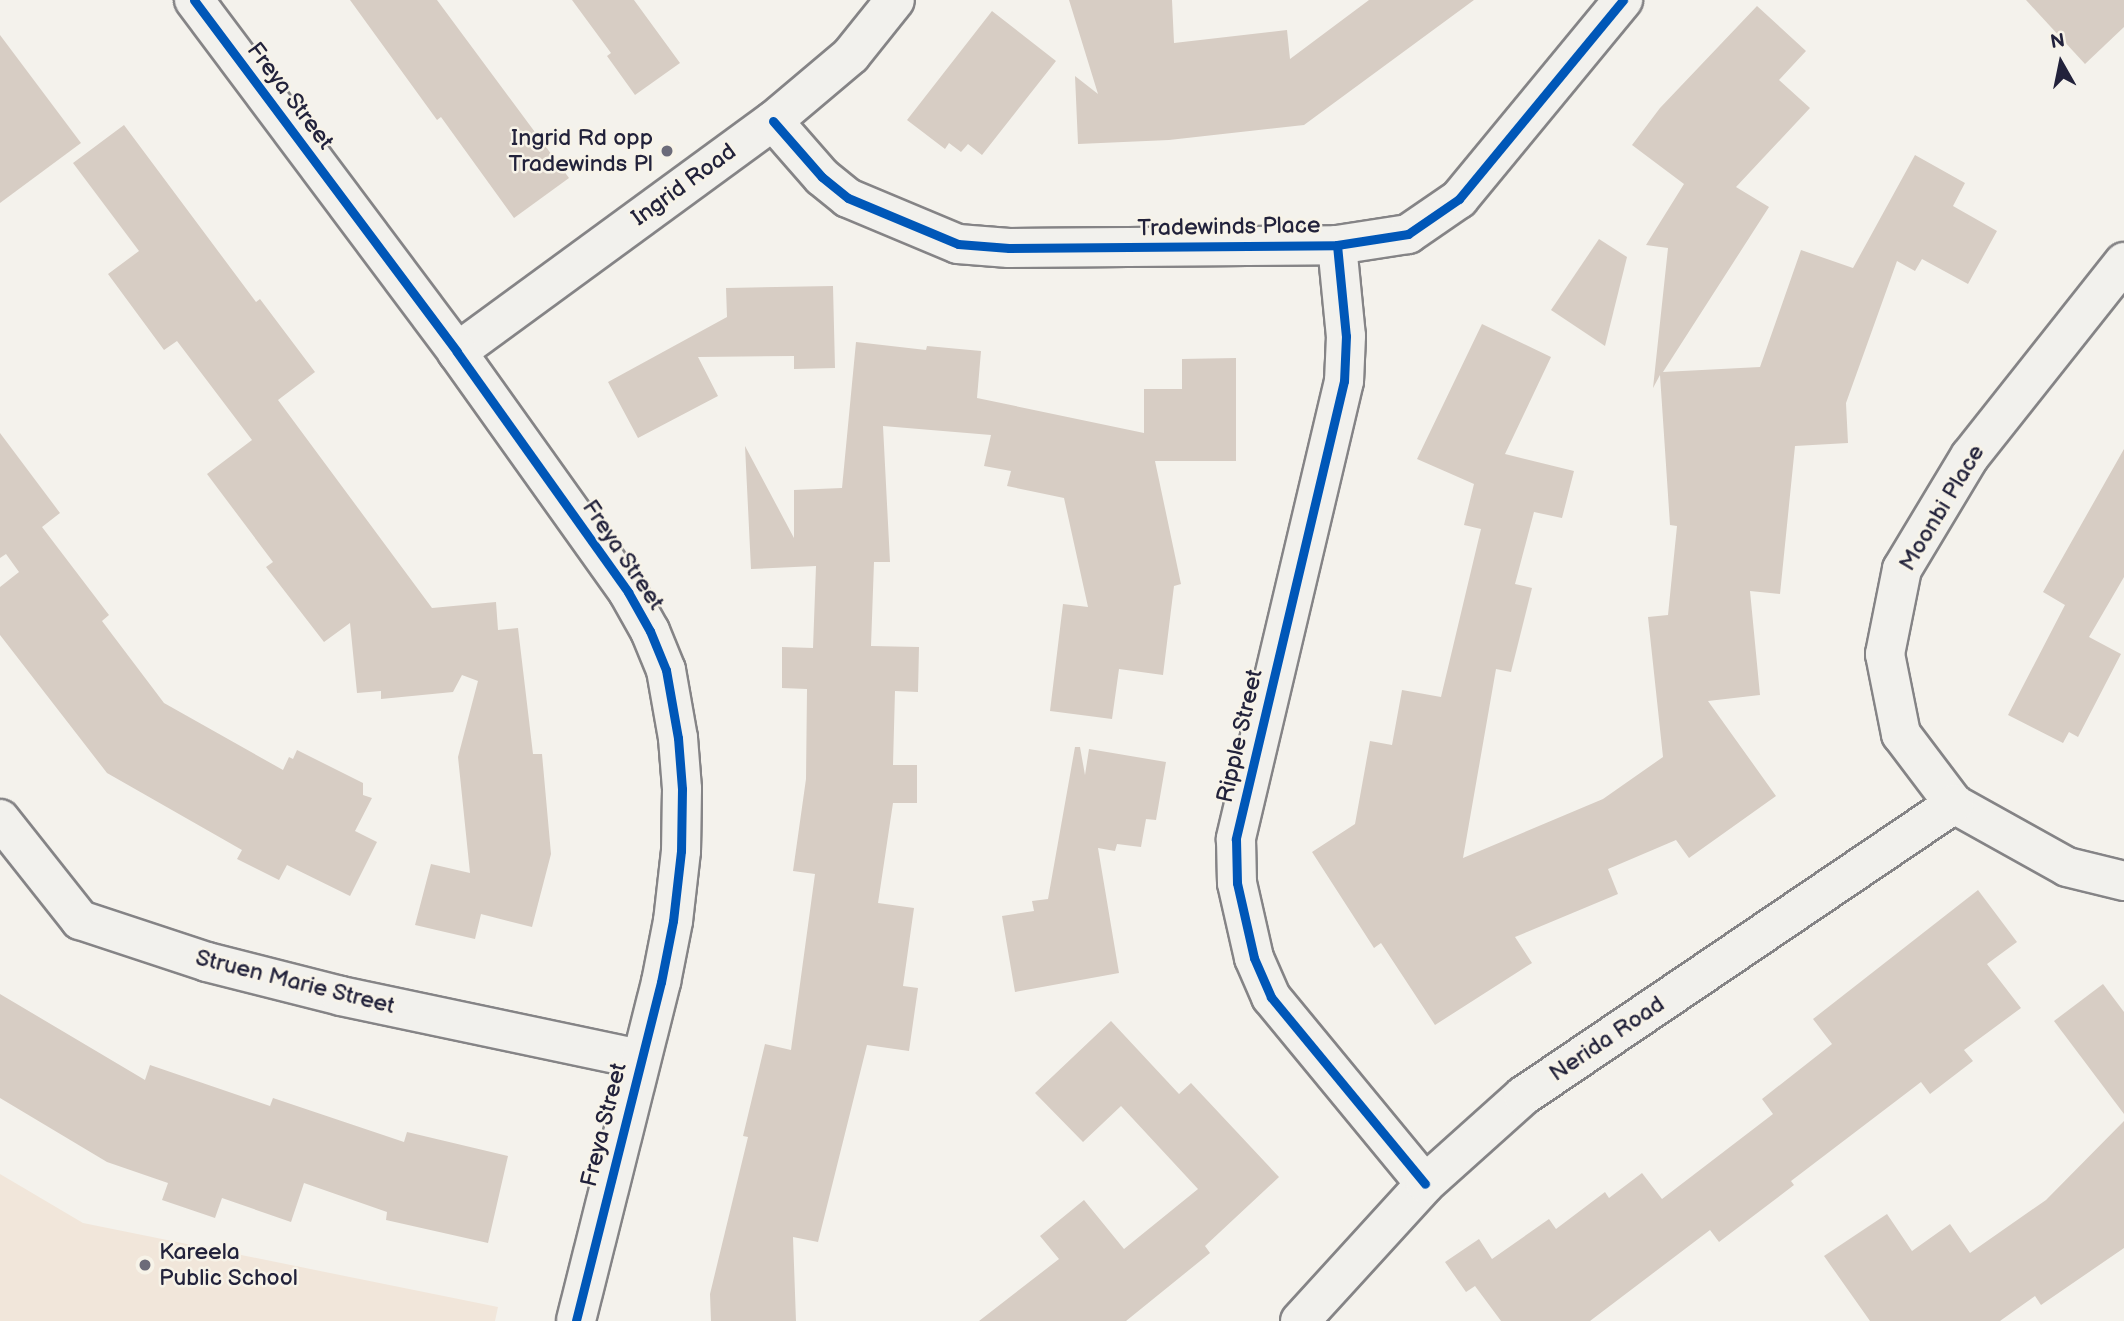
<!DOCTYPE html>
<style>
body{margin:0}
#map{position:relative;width:2124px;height:1321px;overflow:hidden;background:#f4f2ec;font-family:"Balsamiq Sans",sans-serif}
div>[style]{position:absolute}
.built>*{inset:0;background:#f1e6da}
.building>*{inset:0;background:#d7cdc4}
.roads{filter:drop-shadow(2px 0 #858486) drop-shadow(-2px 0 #858486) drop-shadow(0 2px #858486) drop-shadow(0 -2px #858486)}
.minor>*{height:38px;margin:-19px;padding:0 19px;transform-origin:19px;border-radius:19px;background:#f2f1ed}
.tertiary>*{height:38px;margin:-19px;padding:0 19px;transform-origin:19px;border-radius:19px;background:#f2f1ed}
.cycleway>*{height:9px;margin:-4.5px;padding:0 4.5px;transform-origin:4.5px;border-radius:4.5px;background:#0057b8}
.dots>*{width:19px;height:19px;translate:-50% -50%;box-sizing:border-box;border:4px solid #f7f3e8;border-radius:50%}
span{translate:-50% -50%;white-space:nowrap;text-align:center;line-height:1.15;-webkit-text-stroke:5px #f7f3e8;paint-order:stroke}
.street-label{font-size:23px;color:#22223b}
.poi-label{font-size:23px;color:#22223b}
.right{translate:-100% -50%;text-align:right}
.left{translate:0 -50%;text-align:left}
.north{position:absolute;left:2026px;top:28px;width:70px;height:70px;-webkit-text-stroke:5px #f7f3e8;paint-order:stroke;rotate:351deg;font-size:19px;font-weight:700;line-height:28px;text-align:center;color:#22223b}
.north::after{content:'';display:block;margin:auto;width:24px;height:32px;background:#22223b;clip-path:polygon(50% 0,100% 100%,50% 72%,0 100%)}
</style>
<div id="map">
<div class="built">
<div style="clip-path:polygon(0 1174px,83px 1223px,498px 1307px,495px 1321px,0 1321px)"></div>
</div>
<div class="building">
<div style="clip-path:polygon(350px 0,437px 0,569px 178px,514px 218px,441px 117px,437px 120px)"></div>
<div style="clip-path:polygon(572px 0,634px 0,680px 63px,635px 95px,607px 56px,611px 53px)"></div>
<div style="clip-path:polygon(1069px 0,1172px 0,1174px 43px,1287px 30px,1290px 59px,1369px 0,1474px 0,1304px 125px,1169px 140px,1078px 144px,1075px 76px,1098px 94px)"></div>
<div style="clip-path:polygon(2026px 0,2124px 0,2124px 27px,2085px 64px)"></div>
<div style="clip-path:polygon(1757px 6px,1806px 51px,1779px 80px,1810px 108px,1736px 187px,1769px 207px,1663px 372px,1760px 367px,1801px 250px,1853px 268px,1915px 155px,1965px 183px,1953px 206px,1997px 231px,1968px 284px,1922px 259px,1915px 271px,1897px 261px,1846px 403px,1848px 443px,1795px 446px,1780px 594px,1750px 591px,1760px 695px,1708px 701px,1776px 796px,1689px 858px,1676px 840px,1608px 869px,1618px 894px,1515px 937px,1532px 963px,1435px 1025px,1381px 943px,1374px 948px,1312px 852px,1355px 824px,1370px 741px,1392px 745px,1402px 690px,1441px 697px,1481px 529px,1464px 525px,1474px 484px,1417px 459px,1482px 324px,1551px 357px,1505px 454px,1574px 471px,1562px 518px,1534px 512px,1515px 584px,1532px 588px,1511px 672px,1496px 669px,1463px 858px,1603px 799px,1663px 757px,1648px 617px,1668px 615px,1677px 526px,1670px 525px,1660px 375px,1653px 388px,1668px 248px,1646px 245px,1684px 184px,1632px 145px,1660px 108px)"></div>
<div style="clip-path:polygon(992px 11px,1056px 61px,982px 155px,968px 144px,961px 152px,949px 143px,945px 149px,907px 120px)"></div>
<div style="clip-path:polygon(0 35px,81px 143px,0 203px)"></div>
<div style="clip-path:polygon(124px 125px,256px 302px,260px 299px,315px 372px,278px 400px,432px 608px,496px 602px,498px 630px,518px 628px,533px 754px,542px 754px,551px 854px,532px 927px,481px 914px,475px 939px,415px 925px,431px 864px,470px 873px,458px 757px,478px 681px,462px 675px,453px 692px,381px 699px,381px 691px,357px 693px,350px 623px,324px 642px,266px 567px,273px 562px,207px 474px,252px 440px,177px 341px,164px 350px,108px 274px,139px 251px,73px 163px)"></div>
<div style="clip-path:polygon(1599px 239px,1627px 257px,1605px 346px,1551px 310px)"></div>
<div style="clip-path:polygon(833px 286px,835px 368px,794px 369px,794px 356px,698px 357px,718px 396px,638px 438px,608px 382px,727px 317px,726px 288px)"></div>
<div style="clip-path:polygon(856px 342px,926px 350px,927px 346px,981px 351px,977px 398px,1144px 433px,1144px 389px,1182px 389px,1182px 359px,1236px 358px,1236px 461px,1155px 461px,1181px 584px,1174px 586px,1163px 675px,1119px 669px,1112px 719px,1050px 711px,1063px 604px,1088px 607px,1064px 498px,1007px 486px,1011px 471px,984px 466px,991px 435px,883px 426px,890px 562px,874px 562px,871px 646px,919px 647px,918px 692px,895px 691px,893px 765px,917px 765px,917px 803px,893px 803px,878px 903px,914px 908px,903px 986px,918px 988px,909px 1051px,867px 1045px,818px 1242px,793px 1237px,796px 1321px,711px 1321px,710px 1294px,748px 1137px,743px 1136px,765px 1044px,791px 1050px,815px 874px,793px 871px,806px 779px,807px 689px,782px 688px,782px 647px,813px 648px,816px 566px,751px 569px,745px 446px,794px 538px,794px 490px,842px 488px)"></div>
<div style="clip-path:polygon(0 433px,60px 513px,42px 527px,109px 615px,102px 621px,164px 703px,283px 770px,289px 757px,293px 759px,297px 750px,363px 783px,363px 795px,372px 798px,355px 831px,377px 842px,350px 896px,287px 865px,279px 880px,237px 859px,242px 850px,107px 773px,0 635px,0 587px,19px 572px,6px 554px,0 558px)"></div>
<div style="clip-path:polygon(2124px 449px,2124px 577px,2089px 637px,2121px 654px,2078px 737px,2069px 732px,2063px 743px,2008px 715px,2065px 605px,2043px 592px)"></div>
<div style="clip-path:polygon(1075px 747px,1080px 747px,1085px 775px,1089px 749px,1166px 762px,1156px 820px,1146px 819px,1141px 847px,1117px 844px,1115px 851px,1098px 848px,1119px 973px,1015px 992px,1002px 916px,1034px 911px,1032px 901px,1048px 899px)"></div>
<div style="clip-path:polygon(1978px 890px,2017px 942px,1987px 964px,2021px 1008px,1964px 1050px,1973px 1061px,1930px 1094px,1921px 1082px,1791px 1181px,1794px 1185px,1719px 1242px,1710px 1230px,1590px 1321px,1501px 1321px,1475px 1286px,1466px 1292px,1445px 1262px,1479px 1239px,1492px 1259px,1549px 1219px,1556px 1229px,1605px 1192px,1609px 1198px,1642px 1173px,1662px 1199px,1773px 1114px,1762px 1099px,1832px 1044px,1813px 1019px)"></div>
<div style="clip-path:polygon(2103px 984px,2124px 1012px,2124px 1114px,2054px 1021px)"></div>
<div style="clip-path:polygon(0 994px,145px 1080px,150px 1065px,270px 1106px,273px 1098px,404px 1142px,407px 1132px,508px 1156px,488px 1243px,386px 1220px,387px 1212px,304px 1183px,291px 1222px,222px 1198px,215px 1218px,162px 1200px,168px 1183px,107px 1162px,0 1098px)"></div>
<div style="clip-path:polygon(1111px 1021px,1179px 1094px,1191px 1083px,1279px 1177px,1205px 1246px,1210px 1253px,1126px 1321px,979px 1321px,1059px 1259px,1040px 1236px,1084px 1200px,1124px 1249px,1198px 1189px,1121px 1106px,1083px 1142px,1035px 1093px)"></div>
<div style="clip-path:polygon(2124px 1121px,2124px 1248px,2041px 1305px,2035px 1296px,2000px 1321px,1870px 1321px,1824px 1256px,1887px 1214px,1912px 1251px,1950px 1224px,1970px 1253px,2046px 1200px)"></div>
</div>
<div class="roads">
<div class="minor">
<div style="left:773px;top:121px;width:74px;rotate:48.8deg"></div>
<div style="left:822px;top:177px;width:33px;rotate:39deg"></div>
<div style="left:848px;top:198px;width:119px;rotate:22.7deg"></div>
<div style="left:958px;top:244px;width:51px;rotate:4.5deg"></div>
<div style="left:1009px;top:248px;width:328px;rotate:-0.5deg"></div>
<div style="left:1337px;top:245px;width:72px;rotate:-8.8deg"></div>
<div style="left:1408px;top:234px;width:62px;rotate:-34.5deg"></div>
<div style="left:1459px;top:199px;width:258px;rotate:-50.5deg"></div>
<div style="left:1337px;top:245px;width:91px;rotate:84.4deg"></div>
<div style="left:1346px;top:336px;width:45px;rotate:92.5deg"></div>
<div style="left:1344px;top:381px;width:471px;rotate:103.3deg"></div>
<div style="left:1236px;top:839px;width:44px;rotate:88.7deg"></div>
<div style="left:1237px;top:883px;width:77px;rotate:77.2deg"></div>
<div style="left:1254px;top:958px;width:43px;rotate:66.4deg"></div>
<div style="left:1271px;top:997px;width:242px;rotate:50.5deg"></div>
<div style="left:2124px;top:262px;width:248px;rotate:128.4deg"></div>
<div style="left:1970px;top:456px;width:132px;rotate:121deg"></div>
<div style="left:1902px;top:569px;width:87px;rotate:101.3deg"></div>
<div style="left:1885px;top:654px;width:82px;rotate:78.7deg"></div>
<div style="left:1901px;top:734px;width:88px;rotate:52.9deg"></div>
<div style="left:1954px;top:804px;width:129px;rotate:29.1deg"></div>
<div style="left:2067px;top:867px;width:59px;rotate:13.8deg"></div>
<div style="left:457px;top:352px;width:391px;rotate:-36.2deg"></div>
<div style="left:773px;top:121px;width:102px;rotate:-40.2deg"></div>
<div style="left:851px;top:55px;width:70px;rotate:-51.3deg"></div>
<div style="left:0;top:819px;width:129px;rotate:51.6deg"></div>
<div style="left:80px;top:920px;width:134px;rotate:18.3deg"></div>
<div style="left:207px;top:962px;width:138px;rotate:14.2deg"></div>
<div style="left:341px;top:996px;width:305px;rotate:11.9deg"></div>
<div style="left:1300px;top:1321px;width:185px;rotate:-47.6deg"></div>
<div style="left:1425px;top:1184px;width:132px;rotate:-41.9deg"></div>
<div style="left:1523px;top:1096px;width:521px;rotate:-34.12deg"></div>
</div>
<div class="tertiary">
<div style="left:194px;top:0;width:439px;rotate:53.2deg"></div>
<div style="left:457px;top:352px;width:295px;rotate:54.5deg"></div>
<div style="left:628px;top:592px;width:45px;rotate:60.6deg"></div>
<div style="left:650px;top:631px;width:42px;rotate:67.7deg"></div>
<div style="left:666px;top:670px;width:69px;rotate:80deg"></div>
<div style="left:678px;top:738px;width:51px;rotate:85.5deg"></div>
<div style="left:682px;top:789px;width:62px;rotate:90.9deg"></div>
<div style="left:681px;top:851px;width:70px;rotate:96.5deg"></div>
<div style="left:673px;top:921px;width:62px;rotate:101.1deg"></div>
<div style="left:661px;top:982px;width:349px;rotate:104.1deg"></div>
</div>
</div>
<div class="cycleway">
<div style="left:194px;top:0;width:439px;rotate:53.2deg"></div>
<div style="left:457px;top:352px;width:295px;rotate:54.5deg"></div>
<div style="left:628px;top:592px;width:45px;rotate:60.6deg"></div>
<div style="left:650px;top:631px;width:42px;rotate:67.7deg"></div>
<div style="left:666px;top:670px;width:69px;rotate:80deg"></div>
<div style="left:678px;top:738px;width:51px;rotate:85.5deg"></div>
<div style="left:682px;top:789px;width:62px;rotate:90.9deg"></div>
<div style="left:681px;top:851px;width:70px;rotate:96.5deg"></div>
<div style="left:673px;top:921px;width:62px;rotate:101.1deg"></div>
<div style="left:661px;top:982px;width:349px;rotate:104.1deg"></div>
<div style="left:773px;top:121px;width:74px;rotate:48.8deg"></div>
<div style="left:822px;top:177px;width:33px;rotate:39deg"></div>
<div style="left:848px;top:198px;width:119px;rotate:22.7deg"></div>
<div style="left:958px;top:244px;width:51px;rotate:4.5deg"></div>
<div style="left:1009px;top:248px;width:328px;rotate:-0.5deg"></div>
<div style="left:1337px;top:245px;width:72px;rotate:-8.8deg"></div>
<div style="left:1408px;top:234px;width:62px;rotate:-34.5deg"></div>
<div style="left:1459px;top:199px;width:258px;rotate:-50.5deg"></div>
<div style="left:1337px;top:245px;width:91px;rotate:84.4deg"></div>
<div style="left:1346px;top:336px;width:45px;rotate:92.5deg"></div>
<div style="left:1344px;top:381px;width:471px;rotate:103.3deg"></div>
<div style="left:1236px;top:839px;width:44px;rotate:88.7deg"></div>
<div style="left:1237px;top:883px;width:77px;rotate:77.2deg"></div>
<div style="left:1254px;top:958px;width:43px;rotate:66.4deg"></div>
<div style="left:1271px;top:997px;width:242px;rotate:50.5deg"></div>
</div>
<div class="dots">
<div style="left:667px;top:151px;background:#6c6b79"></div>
<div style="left:145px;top:1265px;background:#6c6b79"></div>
</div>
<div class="street-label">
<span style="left:290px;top:96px;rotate:53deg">Freya Street</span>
<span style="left:684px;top:185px;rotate:-36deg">Ingrid Road</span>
<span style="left:1229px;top:227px;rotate:-1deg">Tradewinds Place</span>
<span style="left:1942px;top:508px;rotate:-59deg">Moonbi Place</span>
<span style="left:623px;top:555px;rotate:56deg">Freya Street</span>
<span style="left:1240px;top:736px;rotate:-77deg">Ripple Street</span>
<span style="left:295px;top:982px;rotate:14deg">Struen Marie Street</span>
<span style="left:1607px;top:1039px;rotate:-34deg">Nerida Road</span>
<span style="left:604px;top:1125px;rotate:-76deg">Freya Street</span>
</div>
<div class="poi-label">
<span class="right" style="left:653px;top:151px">Ingrid Rd opp<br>Tradewinds Pl</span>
<span class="left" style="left:159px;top:1265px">Kareela<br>Public School</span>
</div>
<div class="north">N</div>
</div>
